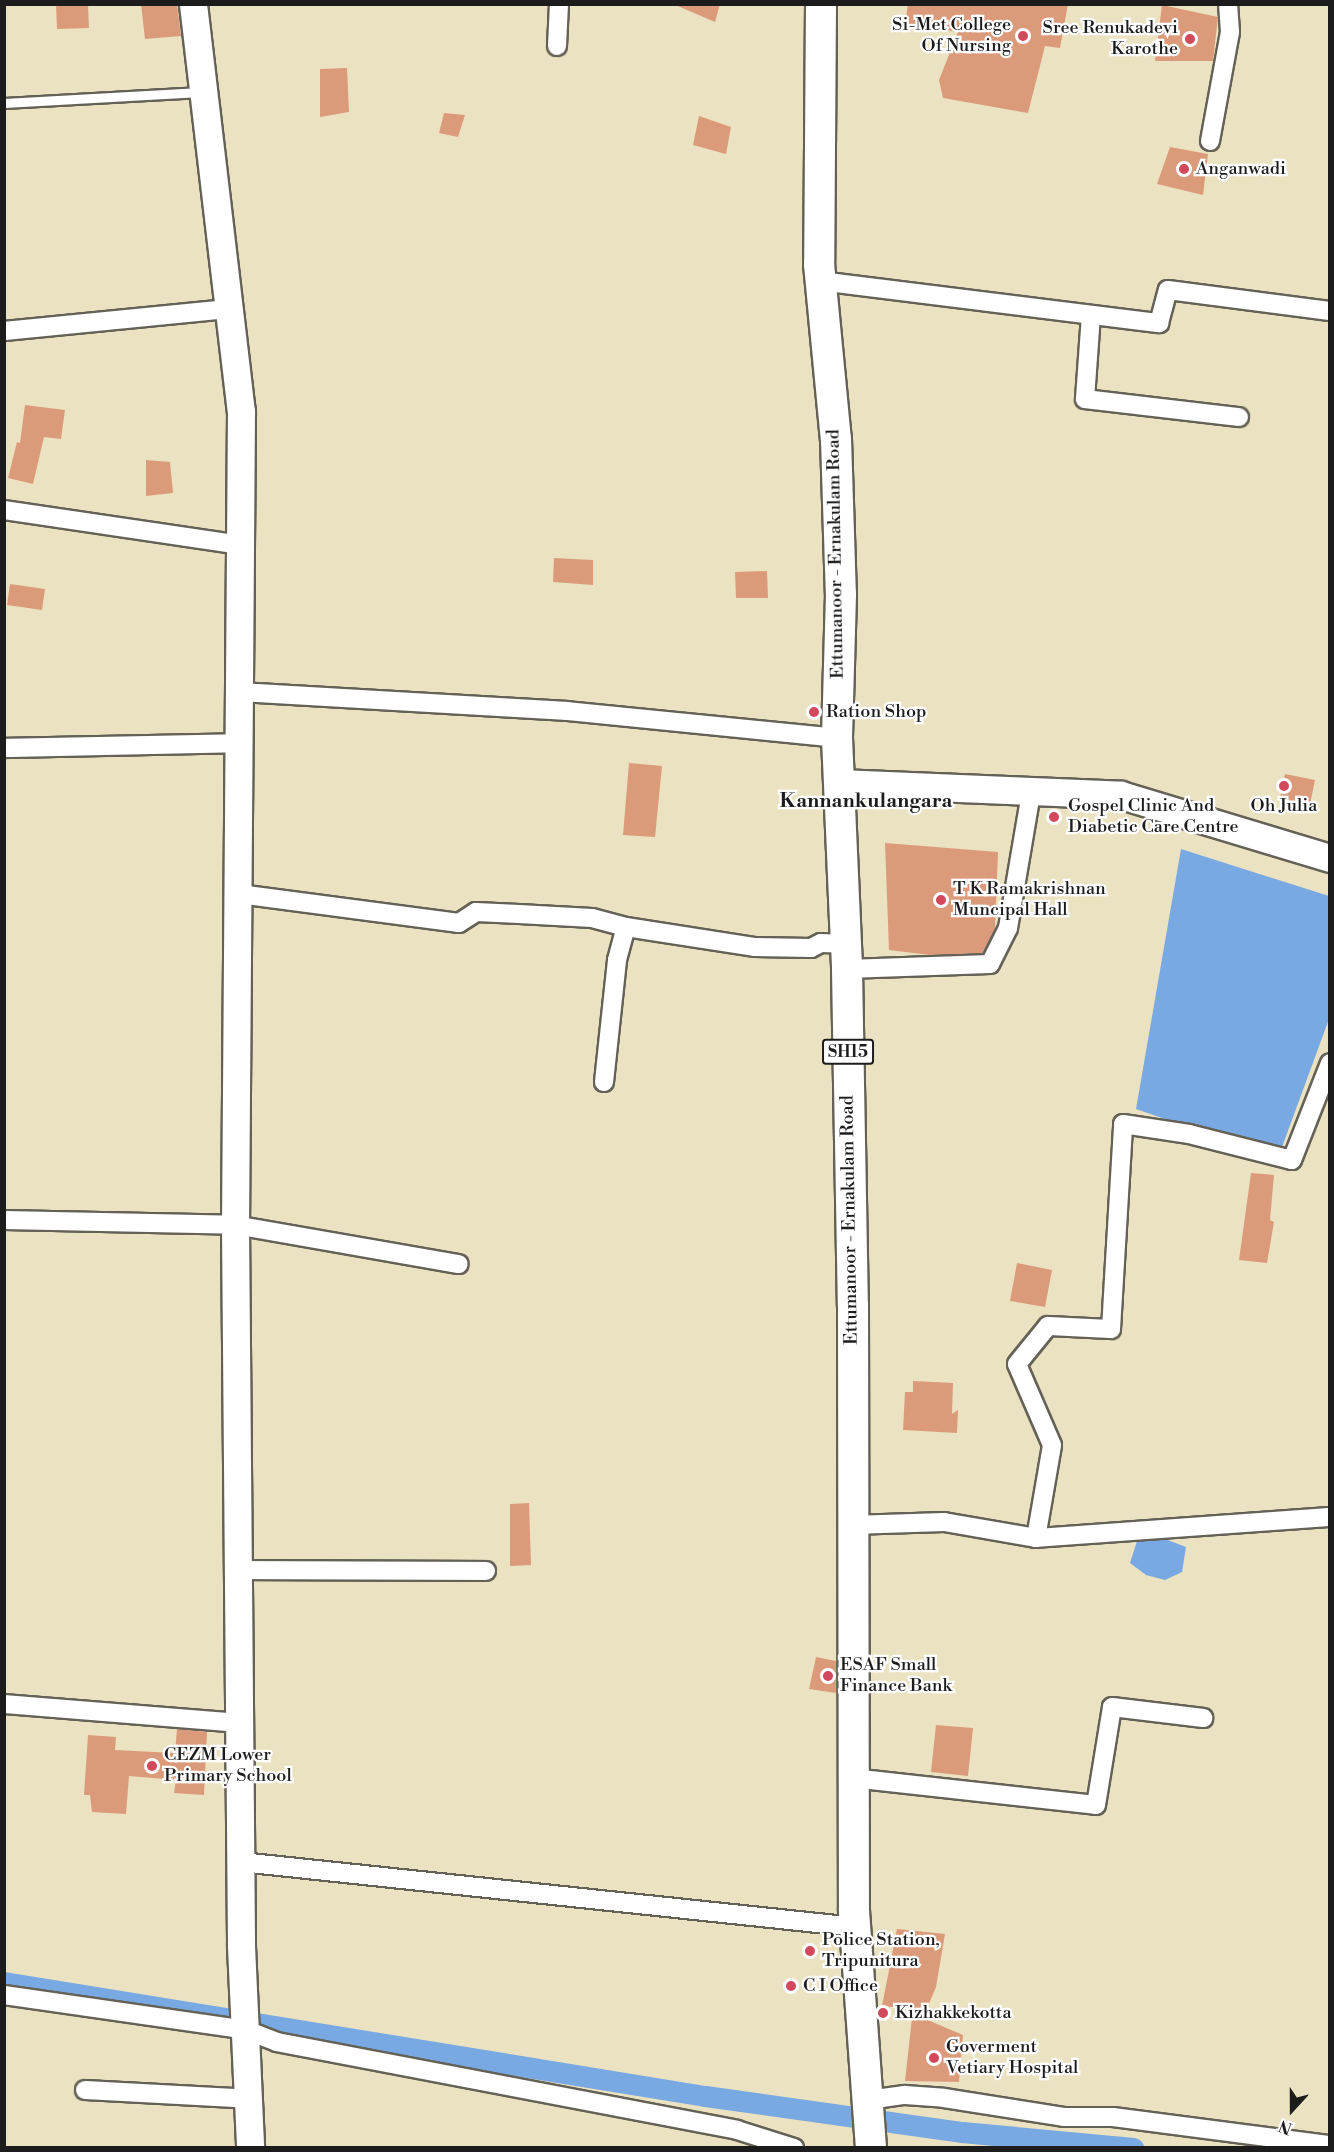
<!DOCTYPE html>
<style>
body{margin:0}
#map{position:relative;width:1334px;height:2152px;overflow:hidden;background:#ebe2c1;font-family:"Libre Bodoni",serif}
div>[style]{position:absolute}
.water>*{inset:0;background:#79a9e3}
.canal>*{height:21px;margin:-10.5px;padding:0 10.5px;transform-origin:10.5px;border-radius:10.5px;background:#79a9e3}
.building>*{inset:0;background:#db9b7a}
.roads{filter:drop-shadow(2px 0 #646156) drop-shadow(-2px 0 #646156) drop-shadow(0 2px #646156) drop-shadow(0 -2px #646156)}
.lane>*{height:9px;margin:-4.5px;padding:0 4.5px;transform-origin:4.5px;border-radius:4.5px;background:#fff}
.street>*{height:18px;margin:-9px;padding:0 9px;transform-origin:9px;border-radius:9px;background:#fff}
.secondary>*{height:27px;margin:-13.5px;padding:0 13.5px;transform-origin:13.5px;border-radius:13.5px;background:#fff}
.primary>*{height:30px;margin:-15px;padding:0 15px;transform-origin:15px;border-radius:15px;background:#fff}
.dots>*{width:16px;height:16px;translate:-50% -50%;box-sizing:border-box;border:3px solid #fff;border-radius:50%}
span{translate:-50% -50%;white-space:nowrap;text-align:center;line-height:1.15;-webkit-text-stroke:4.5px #fff;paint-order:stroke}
.shield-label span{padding:2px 4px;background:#fff;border:2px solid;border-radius:4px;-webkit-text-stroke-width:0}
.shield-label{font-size:16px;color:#1c1c1c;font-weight:700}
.poi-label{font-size:18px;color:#1c1c1c}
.right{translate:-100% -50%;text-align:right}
.left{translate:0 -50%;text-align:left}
.street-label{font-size:18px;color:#1c1c1c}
.neighbourhood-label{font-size:20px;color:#1c1c1c;font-weight:700}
.frame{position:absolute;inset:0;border:6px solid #1c1c1c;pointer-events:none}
.north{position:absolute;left:1262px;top:2080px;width:60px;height:60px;-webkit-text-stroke:4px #fff;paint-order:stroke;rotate:201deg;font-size:16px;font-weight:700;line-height:24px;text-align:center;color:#1c1c1c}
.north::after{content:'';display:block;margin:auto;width:21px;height:27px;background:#1c1c1c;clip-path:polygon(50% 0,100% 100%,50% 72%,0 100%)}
</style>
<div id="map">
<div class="water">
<div style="clip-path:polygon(1181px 849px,1329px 896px,1329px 1019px,1278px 1158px,1136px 1109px)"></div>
<div style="clip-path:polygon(1157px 1536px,1186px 1547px,1182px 1572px,1165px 1580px,1146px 1575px,1130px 1563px,1137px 1541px)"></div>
</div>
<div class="canal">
<div style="left:4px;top:1982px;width:710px;rotate:9.24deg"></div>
<div style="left:705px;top:2096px;width:260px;rotate:8deg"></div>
<div style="left:962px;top:2132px;width:172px;rotate:5.3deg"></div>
</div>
<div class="building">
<div style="clip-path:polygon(56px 4px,88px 4px,89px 28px,57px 29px)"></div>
<div style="clip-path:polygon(141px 4px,177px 4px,181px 36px,145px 39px)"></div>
<div style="clip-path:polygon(673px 4px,720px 4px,715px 22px)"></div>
<div style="clip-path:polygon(908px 4px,1068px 4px,1060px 48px,1045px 46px,1028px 113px,943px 98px,939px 80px,958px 32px,905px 24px)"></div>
<div style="clip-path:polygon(1162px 5px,1218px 17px,1213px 61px,1155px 61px)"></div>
<div style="clip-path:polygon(347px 68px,349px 112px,320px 117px,320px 69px)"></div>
<div style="clip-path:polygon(444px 113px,465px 115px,458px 137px,439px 133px)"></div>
<div style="clip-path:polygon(699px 116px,731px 127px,726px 154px,693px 145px)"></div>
<div style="clip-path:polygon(1170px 147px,1208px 154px,1203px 195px,1157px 184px)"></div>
<div style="clip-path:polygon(25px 405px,65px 410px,61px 439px,44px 437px,33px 484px,8px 478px,17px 442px,20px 443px)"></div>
<div style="clip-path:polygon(146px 460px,170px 462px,173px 493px,146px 496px)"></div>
<div style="clip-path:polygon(554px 558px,593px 560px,593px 585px,553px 582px)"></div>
<div style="clip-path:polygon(767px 571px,768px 598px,736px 598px,735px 572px)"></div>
<div style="clip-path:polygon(10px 584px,45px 589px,42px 610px,7px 605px)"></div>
<div style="clip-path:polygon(629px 763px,662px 766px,655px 837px,623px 835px)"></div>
<div style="clip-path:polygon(1285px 774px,1315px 780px,1310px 804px,1280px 798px)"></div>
<div style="clip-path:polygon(885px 843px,998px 852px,995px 929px,983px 953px,930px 955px,889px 950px)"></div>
<div style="clip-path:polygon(1251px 1173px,1274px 1175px,1270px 1220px,1274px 1222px,1267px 1263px,1239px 1260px)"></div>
<div style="clip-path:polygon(1017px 1263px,1052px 1270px,1045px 1307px,1010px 1301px)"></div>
<div style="clip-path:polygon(913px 1381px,953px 1383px,952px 1414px,958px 1410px,957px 1433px,903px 1430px,905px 1392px,913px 1392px)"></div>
<div style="clip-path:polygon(529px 1503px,531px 1565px,510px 1566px,510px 1504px)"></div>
<div style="clip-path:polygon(816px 1657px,836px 1661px,836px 1693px,809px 1689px)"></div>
<div style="clip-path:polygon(936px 1725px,973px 1728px,968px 1776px,931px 1772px)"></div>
<div style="clip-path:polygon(177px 1729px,207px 1732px,204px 1795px,174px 1793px,176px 1780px,129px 1776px,126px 1814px,92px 1812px,90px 1795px,84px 1795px,88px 1735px,116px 1737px,115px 1750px,175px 1753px)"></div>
<div style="clip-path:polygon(897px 1929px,945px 1934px,936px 1987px,923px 2018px,963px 2035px,959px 2082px,905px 2081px,913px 2009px,882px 2006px)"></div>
</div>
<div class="roads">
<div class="lane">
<div style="left:4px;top:103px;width:197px;rotate:-3.2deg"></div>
</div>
<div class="street">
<div style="left:557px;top:46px;width:42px;rotate:-87.3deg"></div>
<div style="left:1210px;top:141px;width:111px;rotate:-79.6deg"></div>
<div style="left:1230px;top:32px;width:28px;rotate:-94deg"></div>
<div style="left:820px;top:281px;width:342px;rotate:7.1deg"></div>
<div style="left:1159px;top:323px;width:34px;rotate:-75deg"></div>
<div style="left:1168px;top:290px;width:163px;rotate:7.4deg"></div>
<div style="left:1091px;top:315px;width:84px;rotate:94.1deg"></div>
<div style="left:1085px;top:399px;width:155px;rotate:6.7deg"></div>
<div style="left:4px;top:331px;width:226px;rotate:-5.6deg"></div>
<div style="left:4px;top:510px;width:239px;rotate:8.4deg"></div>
<div style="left:240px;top:692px;width:328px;rotate:3.3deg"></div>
<div style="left:567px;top:711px;width:271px;rotate:5.7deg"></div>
<div style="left:4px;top:748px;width:235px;rotate:-1.2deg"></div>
<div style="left:239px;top:894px;width:222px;rotate:7.5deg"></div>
<div style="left:459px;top:923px;width:20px;rotate:-33deg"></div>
<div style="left:476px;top:912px;width:43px;rotate:2.7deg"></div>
<div style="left:519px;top:914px;width:73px;rotate:3.1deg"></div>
<div style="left:592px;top:918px;width:35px;rotate:15deg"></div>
<div style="left:626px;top:927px;width:131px;rotate:8.8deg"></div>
<div style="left:755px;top:947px;width:56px;rotate:1deg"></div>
<div style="left:811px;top:948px;width:11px;rotate:-27deg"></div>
<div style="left:821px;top:943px;width:25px;rotate:2deg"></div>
<div style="left:847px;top:969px;width:143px;rotate:-2deg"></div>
<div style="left:990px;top:964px;width:40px;rotate:-63.4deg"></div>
<div style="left:1008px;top:928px;width:137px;rotate:-80.3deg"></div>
<div style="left:604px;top:1082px;width:123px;rotate:-83.9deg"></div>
<div style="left:617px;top:960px;width:34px;rotate:-75deg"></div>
<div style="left:4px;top:1220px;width:231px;rotate:1.2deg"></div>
<div style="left:235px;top:1225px;width:227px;rotate:9.9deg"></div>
<div style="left:851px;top:1525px;width:93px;rotate:-1.8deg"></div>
<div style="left:944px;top:1522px;width:93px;rotate:9.9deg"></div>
<div style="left:1036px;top:1538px;width:94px;rotate:-80.2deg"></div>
<div style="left:1052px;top:1445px;width:88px;rotate:-113.4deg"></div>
<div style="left:1017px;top:1364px;width:49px;rotate:-50.8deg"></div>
<div style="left:1048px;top:1326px;width:63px;rotate:2.7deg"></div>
<div style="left:1111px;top:1329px;width:205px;rotate:-86.6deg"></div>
<div style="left:1123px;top:1124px;width:67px;rotate:8.6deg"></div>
<div style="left:1189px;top:1134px;width:106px;rotate:14.2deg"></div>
<div style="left:1292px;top:1160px;width:104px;rotate:-68.6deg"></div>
<div style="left:1036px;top:1538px;width:295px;rotate:-4.1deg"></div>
<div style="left:238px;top:1570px;width:248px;rotate:0.2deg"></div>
<div style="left:4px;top:1704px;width:237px;rotate:4.6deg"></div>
<div style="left:852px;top:1778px;width:245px;rotate:6.3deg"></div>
<div style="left:1096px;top:1805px;width:99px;rotate:-80.7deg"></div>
<div style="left:1112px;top:1707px;width:92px;rotate:6.9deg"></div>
<div style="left:241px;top:1862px;width:617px;rotate:6.04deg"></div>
<div style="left:4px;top:1995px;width:245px;rotate:8.2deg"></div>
<div style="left:246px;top:2030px;width:33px;rotate:21deg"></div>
<div style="left:277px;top:2042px;width:468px;rotate:10.8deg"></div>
<div style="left:737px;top:2130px;width:60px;rotate:17.5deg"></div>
<div style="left:85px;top:2090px;width:164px;rotate:3.1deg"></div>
<div style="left:868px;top:2100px;width:37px;rotate:-8deg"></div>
<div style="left:905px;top:2095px;width:39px;rotate:4deg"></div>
<div style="left:944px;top:2098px;width:121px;rotate:9deg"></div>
<div style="left:1064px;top:2117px;width:49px"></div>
<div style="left:1113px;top:2117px;width:219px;rotate:7.4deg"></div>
</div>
<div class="secondary">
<div style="left:193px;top:4px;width:410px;rotate:83.3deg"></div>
<div style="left:241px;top:411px;width:814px;rotate:90.42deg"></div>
<div style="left:235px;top:1225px;width:721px;rotate:89.52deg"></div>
<div style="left:241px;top:1946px;width:202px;rotate:87.4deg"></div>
<div style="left:840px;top:783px;width:281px;rotate:2.4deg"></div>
<div style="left:1121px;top:795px;width:218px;rotate:16.8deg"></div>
</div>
<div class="primary">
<div style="left:821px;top:4px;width:260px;rotate:90.4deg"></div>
<div style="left:819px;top:264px;width:176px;rotate:84.5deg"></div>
<div style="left:836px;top:439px;width:155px;rotate:88.2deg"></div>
<div style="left:841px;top:594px;width:144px;rotate:91.6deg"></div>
<div style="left:837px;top:738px;width:231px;rotate:87.5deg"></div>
<div style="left:847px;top:969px;width:337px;rotate:89deg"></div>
<div style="left:853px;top:1306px;width:605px;rotate:89.91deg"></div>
<div style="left:854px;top:1911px;width:238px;rotate:85.9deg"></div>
</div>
</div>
<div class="dots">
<div style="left:1023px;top:36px;background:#d1495b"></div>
<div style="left:1190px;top:39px;background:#d1495b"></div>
<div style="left:1184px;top:169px;background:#d1495b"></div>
<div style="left:814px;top:712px;background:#d1495b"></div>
<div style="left:1284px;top:786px;background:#d1495b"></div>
<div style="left:1054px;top:817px;background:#d1495b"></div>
<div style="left:941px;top:900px;background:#d1495b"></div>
<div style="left:828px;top:1676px;background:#d1495b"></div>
<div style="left:152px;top:1766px;background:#d1495b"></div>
<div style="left:810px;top:1951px;background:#d1495b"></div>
<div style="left:791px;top:1986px;background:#d1495b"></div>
<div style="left:883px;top:2013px;background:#d1495b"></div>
<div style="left:934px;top:2058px;background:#d1495b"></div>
</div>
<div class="shield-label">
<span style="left:848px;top:1052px">SH15</span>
</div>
<div class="poi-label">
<span class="right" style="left:1011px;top:36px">Si-Met College<br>Of Nursing</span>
<span class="right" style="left:1178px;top:39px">Sree Renukadevi<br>Karothe</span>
<span class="left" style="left:1196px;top:169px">Anganwadi</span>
<span class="left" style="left:826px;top:712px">Ration Shop</span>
<span style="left:1284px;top:806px">Oh Julia</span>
<span class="left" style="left:1068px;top:817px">Gospel Clinic And<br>Diabetic Care Centre</span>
<span class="left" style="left:953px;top:900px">T K Ramakrishnan<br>Muncipal Hall</span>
<span class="left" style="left:840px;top:1676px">ESAF Small<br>Finance Bank</span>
<span class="left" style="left:164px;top:1766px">CEZM Lower<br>Primary School</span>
<span class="left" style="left:822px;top:1951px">Police Station,<br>Tripunitura</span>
<span class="left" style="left:803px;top:1986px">C I Office</span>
<span class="left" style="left:895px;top:2013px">Kizhakkekotta</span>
<span class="left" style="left:946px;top:2058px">Goverment<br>Vetiary Hospital</span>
</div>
<div class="street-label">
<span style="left:836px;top:554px;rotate:-91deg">Ettumanoor - Ernakulam Road</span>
<span style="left:850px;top:1220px;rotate:-91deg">Ettumanoor - Ernakulam Road</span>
</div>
<div class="neighbourhood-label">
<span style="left:866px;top:801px">Kannankulangara</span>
</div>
<div class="frame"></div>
<div class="north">N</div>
</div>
